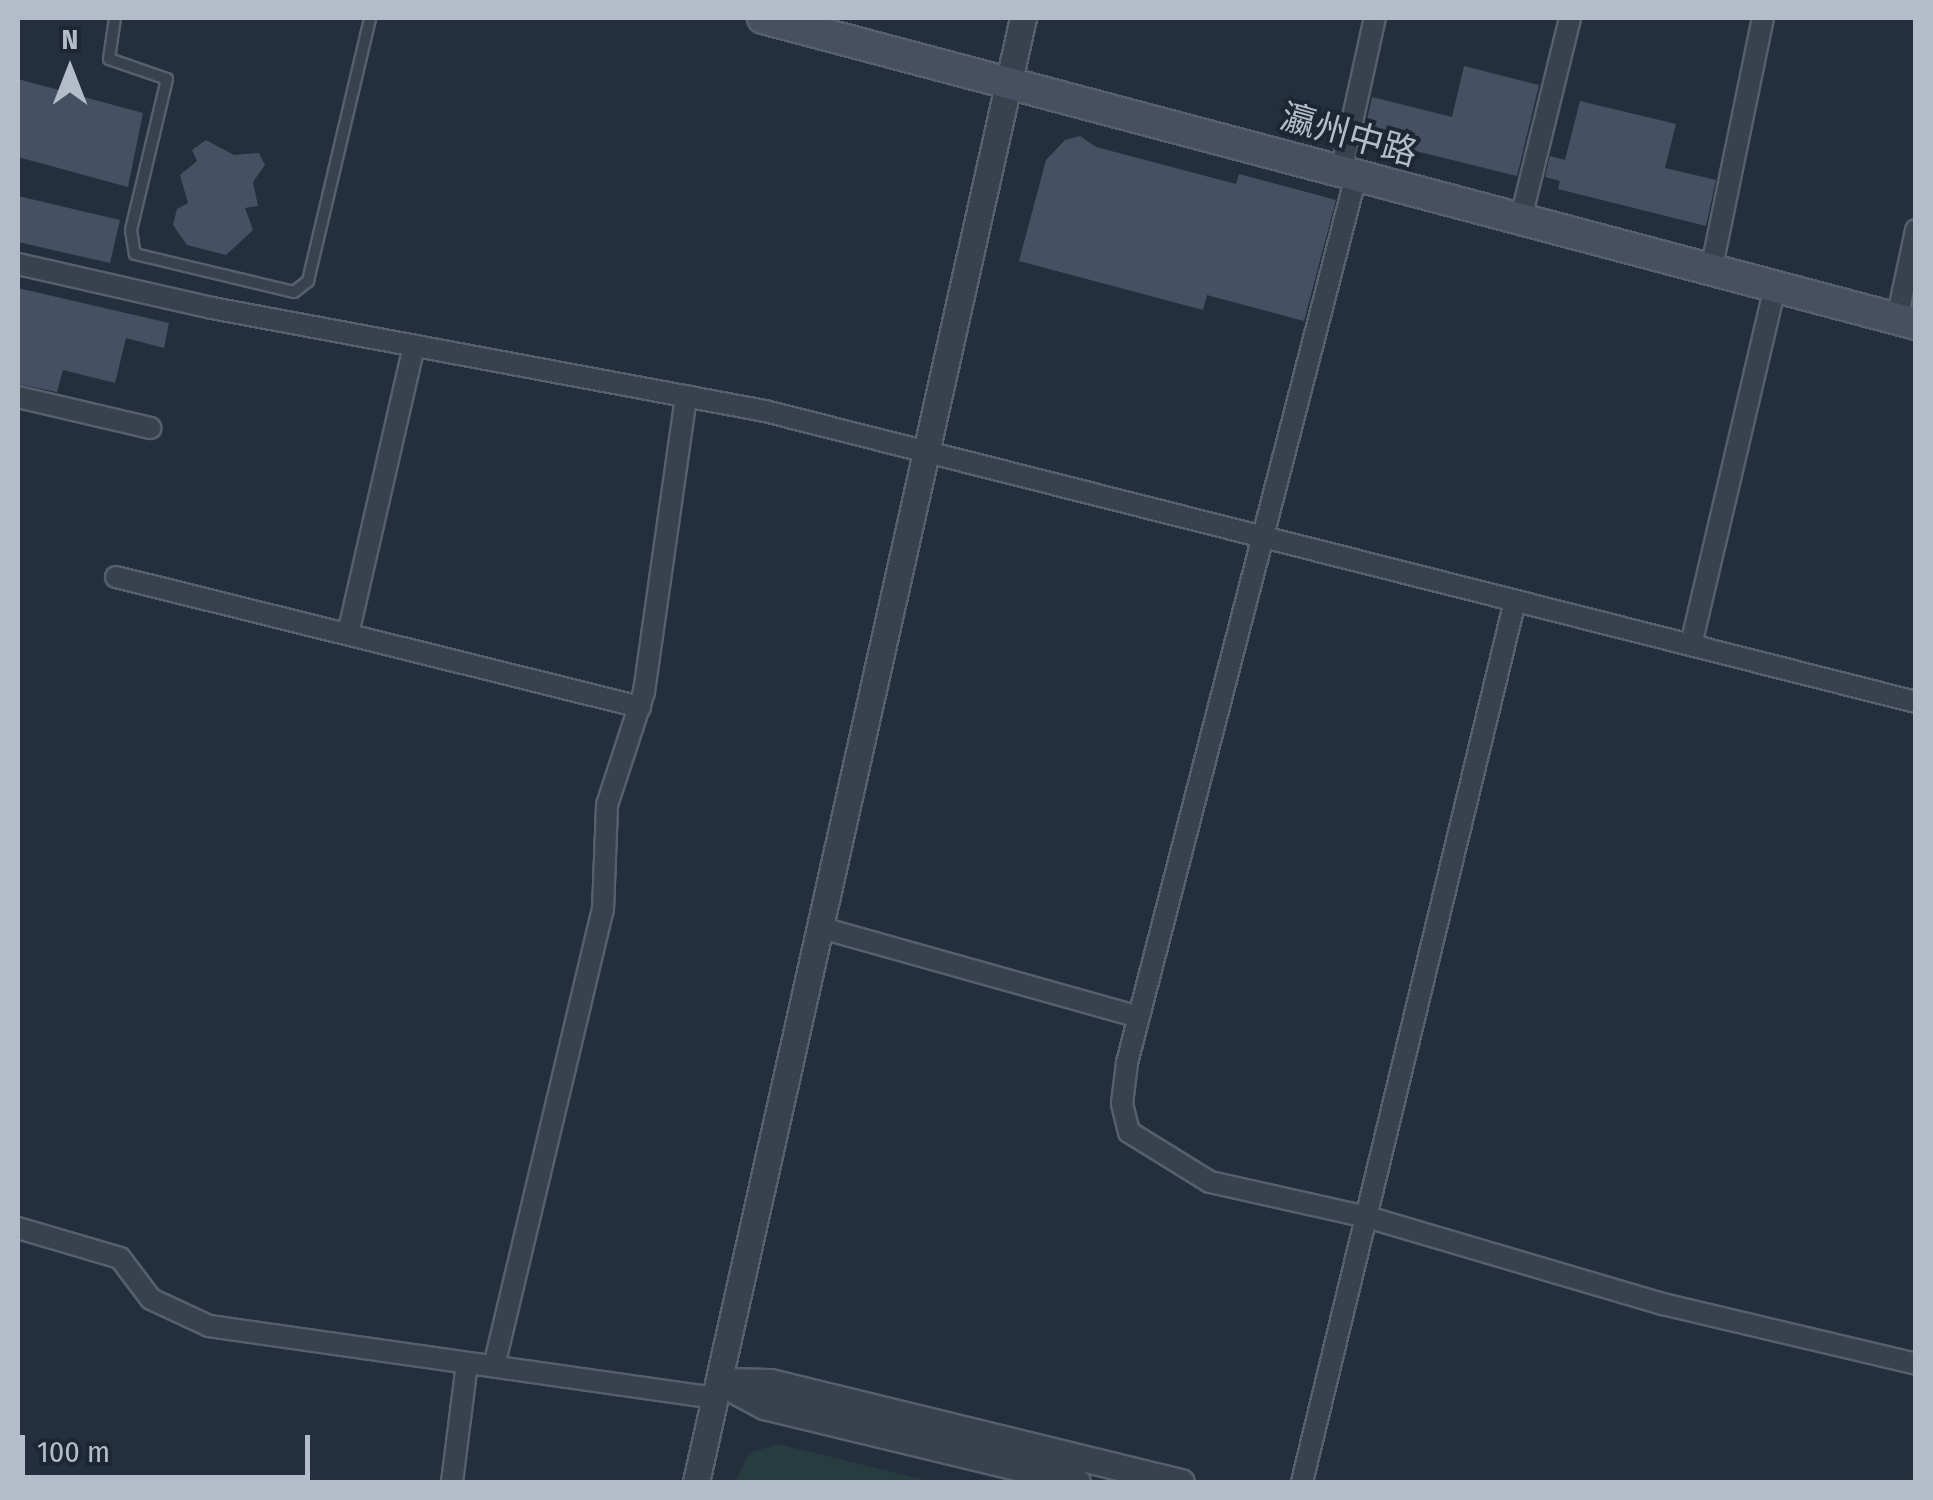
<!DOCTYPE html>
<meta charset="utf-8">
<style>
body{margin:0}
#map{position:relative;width:1933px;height:1500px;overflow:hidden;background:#242f3e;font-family:"Fira Sans Condensed","Noto Sans SC",sans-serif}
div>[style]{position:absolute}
.green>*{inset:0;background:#263c3f}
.building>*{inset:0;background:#455162}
.roads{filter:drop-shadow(2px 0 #565f6c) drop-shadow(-2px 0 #565f6c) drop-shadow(0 2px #565f6c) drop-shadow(0 -2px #565f6c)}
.service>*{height:10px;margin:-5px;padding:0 5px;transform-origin:5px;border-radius:5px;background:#38414e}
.minor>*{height:20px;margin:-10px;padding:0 10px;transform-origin:10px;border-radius:10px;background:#38414e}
.tertiary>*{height:25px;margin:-12.5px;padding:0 12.5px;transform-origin:12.5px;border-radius:12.5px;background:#38414e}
.secondary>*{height:30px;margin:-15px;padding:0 15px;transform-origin:15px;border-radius:15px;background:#465061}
span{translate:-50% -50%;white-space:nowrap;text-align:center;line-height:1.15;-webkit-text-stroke:8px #1d2633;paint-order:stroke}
.street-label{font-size:35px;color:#b4bcc9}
.frame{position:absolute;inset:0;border:20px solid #b4bcc9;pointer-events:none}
.north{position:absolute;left:20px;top:20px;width:100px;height:100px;-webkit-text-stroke:8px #1d2633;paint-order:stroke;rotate:0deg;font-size:28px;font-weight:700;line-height:40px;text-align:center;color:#b4bcc9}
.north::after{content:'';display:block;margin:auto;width:35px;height:45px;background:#b4bcc9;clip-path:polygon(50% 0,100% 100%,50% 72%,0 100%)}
.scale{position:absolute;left:20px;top:1435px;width:290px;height:45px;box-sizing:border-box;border:5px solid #b4bcc9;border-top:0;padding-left:12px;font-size:30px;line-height:35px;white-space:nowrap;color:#b4bcc9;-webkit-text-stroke:8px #1d2633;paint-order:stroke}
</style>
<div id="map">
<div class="green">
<div style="clip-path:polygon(778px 1444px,933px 1482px,735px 1482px,749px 1453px)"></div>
</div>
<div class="building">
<div style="clip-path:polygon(1464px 66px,1539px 85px,1517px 176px,1363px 138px,1372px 97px,1452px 117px)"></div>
<div style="clip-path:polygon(18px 79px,143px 113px,128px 187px,18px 157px)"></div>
<div style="clip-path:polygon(1580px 101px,1676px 124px,1665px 168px,1716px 180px,1706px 226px,1558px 189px,1560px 181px,1545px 177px,1550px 156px,1565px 160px)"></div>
<div style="clip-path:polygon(1080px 136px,1096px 147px,1236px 184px,1239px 174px,1336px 200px,1304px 321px,1207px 295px,1203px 310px,1019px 261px,1046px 160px,1065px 140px)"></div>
<div style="clip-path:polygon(206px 140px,234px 155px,259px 153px,265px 165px,253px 182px,258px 206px,245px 208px,253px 230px,226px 255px,187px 245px,173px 225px,177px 209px,188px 203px,180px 175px,197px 161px,192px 150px)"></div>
<div style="clip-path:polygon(18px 196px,120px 220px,110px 263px,18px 242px)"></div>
<div style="clip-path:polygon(18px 288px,169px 323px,164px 348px,126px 338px,115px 383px,63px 370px,57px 392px,18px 384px)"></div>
</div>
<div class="roads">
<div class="service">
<div style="left:115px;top:18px;width:41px;rotate:98.3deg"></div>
<div style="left:109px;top:59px;width:61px;rotate:19deg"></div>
<div style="left:167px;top:79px;width:155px;rotate:103.4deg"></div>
<div style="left:131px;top:230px;width:24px;rotate:81deg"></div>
<div style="left:135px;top:254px;width:163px;rotate:13.4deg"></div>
<div style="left:294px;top:292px;width:18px;rotate:-38deg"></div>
<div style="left:308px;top:281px;width:270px;rotate:-76.7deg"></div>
</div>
<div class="minor">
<div style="left:1341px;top:172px;width:158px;rotate:-77.6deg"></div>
<div style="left:1356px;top:176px;width:916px;rotate:104.48deg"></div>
<div style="left:1127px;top:1063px;width:41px;rotate:97deg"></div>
<div style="left:1122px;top:1104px;width:29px;rotate:76deg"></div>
<div style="left:1129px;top:1132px;width:95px;rotate:31.7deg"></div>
<div style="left:1210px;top:1182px;width:161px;rotate:12.6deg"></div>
<div style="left:1367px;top:1217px;width:309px;rotate:16.4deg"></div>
<div style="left:1663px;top:1304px;width:260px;rotate:13.3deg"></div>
<div style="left:1520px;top:222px;width:210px;rotate:-76.2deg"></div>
<div style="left:18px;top:264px;width:199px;rotate:12.8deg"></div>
<div style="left:212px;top:308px;width:563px;rotate:10.55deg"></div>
<div style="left:765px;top:411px;width:1187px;rotate:14.19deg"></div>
<div style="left:1711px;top:271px;width:258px;rotate:-78.4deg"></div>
<div style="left:1897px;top:319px;width:91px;rotate:-77.9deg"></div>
<div style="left:18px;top:397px;width:136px;rotate:13.2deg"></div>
<div style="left:116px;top:577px;width:540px;rotate:13.93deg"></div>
<div style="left:348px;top:634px;width:296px;rotate:-77.1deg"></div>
<div style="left:1691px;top:645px;width:367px;rotate:-76.8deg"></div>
<div style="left:822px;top:928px;width:329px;rotate:15.7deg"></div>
<div style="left:18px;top:1228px;width:106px;rotate:16.4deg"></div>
<div style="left:120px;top:1258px;width:51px;rotate:52.9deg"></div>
<div style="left:151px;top:1299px;width:64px;rotate:25deg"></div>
<div style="left:209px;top:1326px;width:511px;rotate:8.1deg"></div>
<div style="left:494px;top:1366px;width:469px;rotate:-76.6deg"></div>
<div style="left:603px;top:910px;width:105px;rotate:-87.8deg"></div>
<div style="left:607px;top:805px;width:119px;rotate:-71.9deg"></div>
<div style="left:644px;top:692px;width:299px;rotate:-81.9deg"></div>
<div style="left:452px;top:1482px;width:119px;rotate:-82.8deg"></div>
<div style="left:1302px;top:1482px;width:906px;rotate:-76.41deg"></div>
</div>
<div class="tertiary">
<div style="left:719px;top:1381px;width:51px;rotate:1.1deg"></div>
<div style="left:770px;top:1382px;width:423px;rotate:13.7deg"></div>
<div style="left:723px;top:1384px;width:47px;rotate:28.2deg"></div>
<div style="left:764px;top:1406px;width:322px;rotate:13.6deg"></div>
<div style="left:696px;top:1482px;width:1500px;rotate:-77.41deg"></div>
</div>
<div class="secondary">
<div style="left:763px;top:18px;width:1193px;rotate:14.86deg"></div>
</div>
</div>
<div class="street-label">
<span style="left:1349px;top:135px;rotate:16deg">瀛州中路</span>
</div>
<div class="frame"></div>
<div class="north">N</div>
<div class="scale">100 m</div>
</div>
